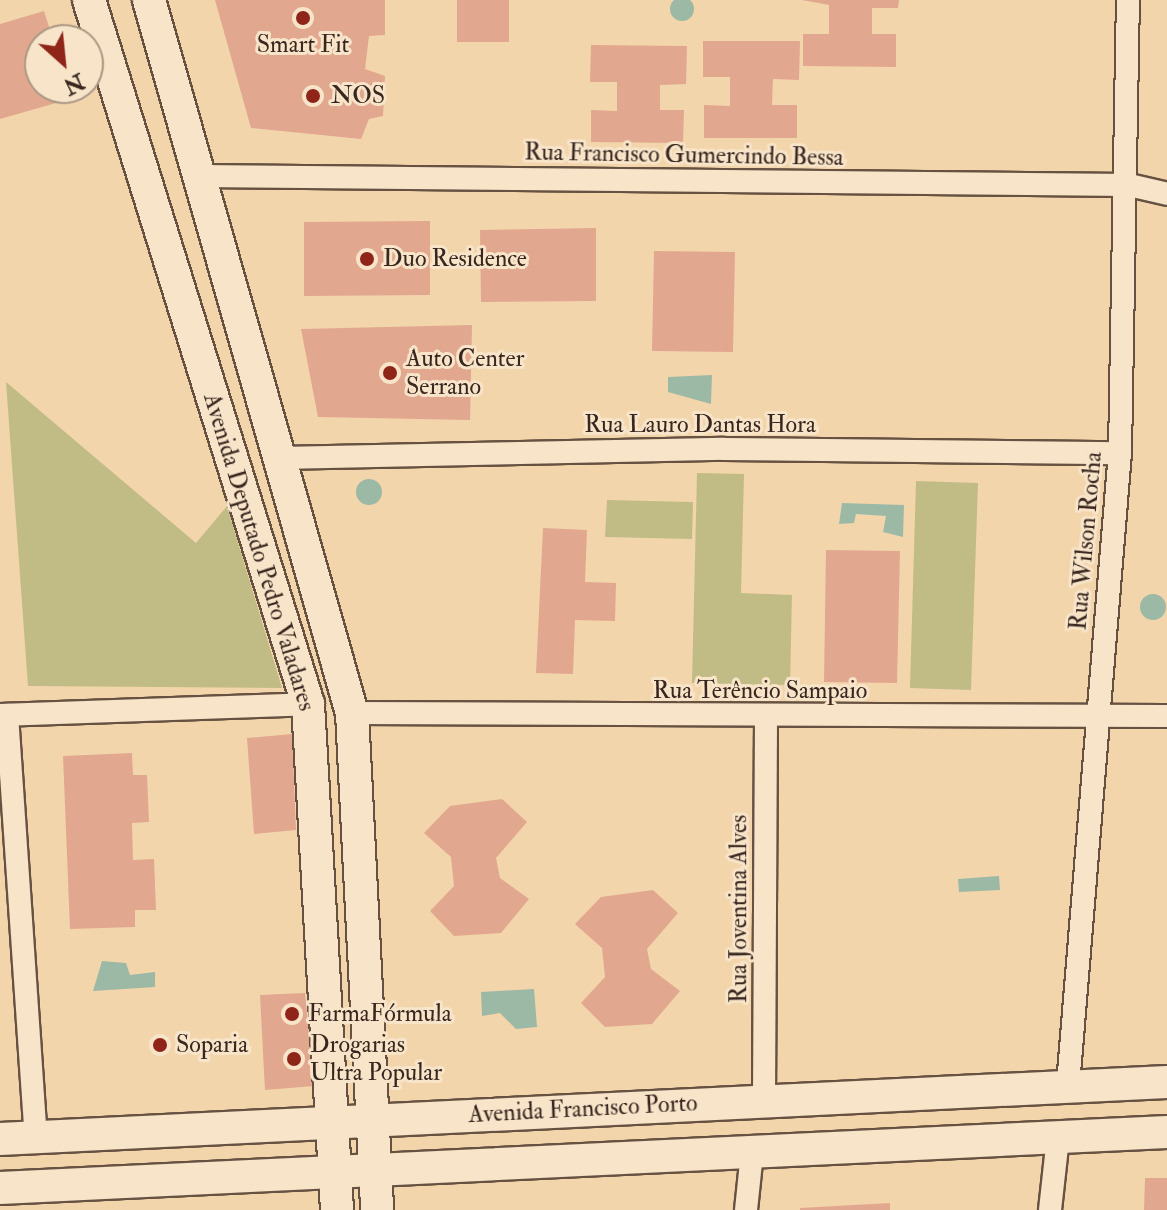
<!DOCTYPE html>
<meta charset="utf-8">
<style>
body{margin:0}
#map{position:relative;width:1167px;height:1210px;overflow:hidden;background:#f3d5ac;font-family:"IM FELL Double Pica",serif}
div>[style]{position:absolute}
.green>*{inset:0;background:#c1bc85}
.water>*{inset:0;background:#9cb9a5}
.round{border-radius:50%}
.building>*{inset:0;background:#e2a78f}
.roads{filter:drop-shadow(2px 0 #675242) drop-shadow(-2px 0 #675242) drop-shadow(0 2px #675242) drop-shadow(0 -2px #675242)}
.street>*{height:22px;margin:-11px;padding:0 11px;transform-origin:11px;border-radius:11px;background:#f7e4c9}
.secondary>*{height:32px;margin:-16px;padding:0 16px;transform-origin:16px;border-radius:16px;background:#f7e4c9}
.dots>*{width:22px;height:22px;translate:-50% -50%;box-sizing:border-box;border:4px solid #f7e4c9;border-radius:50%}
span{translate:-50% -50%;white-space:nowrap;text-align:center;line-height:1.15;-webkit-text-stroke:6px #f7e4c9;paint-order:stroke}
.poi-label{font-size:24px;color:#38261f}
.left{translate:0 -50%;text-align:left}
.street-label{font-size:24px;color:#38261f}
.north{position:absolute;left:24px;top:24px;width:80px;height:80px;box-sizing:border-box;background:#f7e4c9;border:2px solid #ab9885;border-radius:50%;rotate:153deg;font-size:22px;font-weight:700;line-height:32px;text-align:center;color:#38261f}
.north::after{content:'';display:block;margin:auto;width:28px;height:36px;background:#8f2418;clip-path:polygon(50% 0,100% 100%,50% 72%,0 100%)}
</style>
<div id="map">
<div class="green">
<div style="clip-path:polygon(6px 382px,196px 543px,227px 506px,282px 688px,28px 686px)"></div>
<div style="clip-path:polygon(697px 473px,744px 474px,741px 593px,792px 595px,790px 685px,692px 683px)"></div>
<div style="clip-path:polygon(916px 481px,978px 483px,971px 690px,910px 688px)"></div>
<div style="clip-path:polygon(607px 500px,693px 502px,692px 539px,605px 537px)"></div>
</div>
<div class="water">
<div class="round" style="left:670px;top:-3px;width:24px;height:24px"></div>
<div style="clip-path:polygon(712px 375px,711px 404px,668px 392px,668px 377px)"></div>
<div class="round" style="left:356px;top:479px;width:26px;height:26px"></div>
<div style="clip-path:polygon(842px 503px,904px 505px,903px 537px,883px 532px,886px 516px,856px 514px,854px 523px,839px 524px)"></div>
<div class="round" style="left:1140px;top:594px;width:26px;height:26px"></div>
<div style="clip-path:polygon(999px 876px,1000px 890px,959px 892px,958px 879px)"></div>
<div style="clip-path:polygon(102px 961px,126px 963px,130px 975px,155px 972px,155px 987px,93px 991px)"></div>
<div style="clip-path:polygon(534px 989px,537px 1027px,516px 1029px,500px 1013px,482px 1016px,481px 992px)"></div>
</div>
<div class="building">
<div style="clip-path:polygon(215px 0,385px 0,385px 35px,369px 36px,365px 69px,385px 76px,383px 116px,369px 119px,361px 139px,251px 128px)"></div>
<div style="clip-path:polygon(457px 0,509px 0,509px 42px,457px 42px)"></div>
<div style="clip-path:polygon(802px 0,899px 0,898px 8px,872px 8px,872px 34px,896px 34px,896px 67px,803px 66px,803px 34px,829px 34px,829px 5px)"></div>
<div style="clip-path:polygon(44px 11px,53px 40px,40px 40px,40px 88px,66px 88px,70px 99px,0 119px,0 24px)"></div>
<div style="clip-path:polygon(703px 41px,800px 41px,799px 80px,773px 79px,772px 105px,797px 105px,797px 138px,704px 138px,704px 105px,730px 106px,730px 77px,703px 77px)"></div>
<div style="clip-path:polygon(591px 45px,687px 46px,686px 84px,660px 85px,660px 110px,684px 110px,683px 143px,591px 142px,591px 110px,617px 111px,617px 82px,590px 82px)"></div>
<div style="clip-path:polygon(430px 221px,430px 295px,304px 296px,304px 222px)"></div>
<div style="clip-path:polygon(596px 228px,596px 301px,481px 302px,480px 230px)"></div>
<div style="clip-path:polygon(654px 251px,735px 252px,733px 352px,652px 351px)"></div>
<div style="clip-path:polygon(472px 325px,470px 420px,318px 417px,301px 329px)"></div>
<div style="clip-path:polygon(543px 528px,587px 530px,585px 582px,616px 583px,615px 621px,575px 620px,573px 674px,536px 673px)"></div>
<div style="clip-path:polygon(826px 550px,900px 551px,897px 683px,824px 682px)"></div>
<div style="clip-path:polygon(292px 734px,296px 830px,254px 834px,247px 738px)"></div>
<div style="clip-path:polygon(132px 753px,133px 775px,147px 775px,149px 822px,132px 823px,133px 860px,154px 859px,156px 910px,135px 910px,135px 927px,70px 929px,63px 756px)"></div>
<div style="clip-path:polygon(502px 799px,527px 822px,496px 858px,500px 878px,529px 899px,501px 933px,454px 936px,430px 911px,454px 886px,451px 857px,424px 833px,450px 806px)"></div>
<div style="clip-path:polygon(653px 890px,678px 913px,647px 949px,651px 969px,680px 991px,652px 1024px,605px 1027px,581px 1003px,605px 977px,602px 948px,575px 924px,601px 897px)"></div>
<div style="clip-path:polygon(305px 993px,314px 1086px,265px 1090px,260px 995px)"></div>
<div style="clip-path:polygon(1145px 1178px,1167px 1178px,1167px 1210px,1144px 1210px)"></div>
<div style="clip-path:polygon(890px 1203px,890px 1210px,800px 1210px,800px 1208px)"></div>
</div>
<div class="roads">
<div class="street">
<div style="left:199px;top:176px;width:930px;rotate:0.55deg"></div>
<div style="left:1129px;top:185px;width:39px;rotate:13deg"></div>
<div style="left:280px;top:458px;width:444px;rotate:-1.2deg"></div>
<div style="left:724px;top:449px;width:396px;rotate:0.6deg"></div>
<div style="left:352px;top:713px;width:815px;rotate:0.21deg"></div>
<div style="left:0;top:715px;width:308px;rotate:-2deg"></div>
<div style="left:7px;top:715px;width:424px;rotate:86.1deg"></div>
<div style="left:1068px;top:1085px;width:634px;rotate:-85.3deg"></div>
<div style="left:1120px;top:453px;width:453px;rotate:-89deg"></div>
<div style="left:764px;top:1100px;width:382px;rotate:-89.7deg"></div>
<div style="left:746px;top:1210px;width:57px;rotate:-84deg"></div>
<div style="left:1050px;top:1210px;width:73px;rotate:-83.7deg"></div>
</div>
<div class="secondary">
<div style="left:89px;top:0;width:737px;rotate:72.72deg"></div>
<div style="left:308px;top:704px;width:507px;rotate:86.72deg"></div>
<div style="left:149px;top:0;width:741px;rotate:74.11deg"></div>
<div style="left:352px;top:713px;width:498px;rotate:87.1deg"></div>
<div style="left:0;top:1139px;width:1168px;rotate:-2.8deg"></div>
<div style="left:0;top:1188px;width:1168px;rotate:-2.75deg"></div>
</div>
</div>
<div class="dots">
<div style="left:303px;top:18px;background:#8f2418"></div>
<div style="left:313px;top:96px;background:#8f2418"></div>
<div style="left:367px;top:259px;background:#8f2418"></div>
<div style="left:390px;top:373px;background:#8f2418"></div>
<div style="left:292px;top:1014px;background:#8f2418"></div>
<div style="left:160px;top:1045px;background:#8f2418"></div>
<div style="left:294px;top:1059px;background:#8f2418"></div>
</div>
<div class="poi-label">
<span style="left:303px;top:45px">Smart Fit</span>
<span class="left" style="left:331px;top:96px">NOS</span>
<span class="left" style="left:383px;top:259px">Duo Residence</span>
<span class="left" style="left:406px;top:373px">Auto Center<br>Serrano</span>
<span class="left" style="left:308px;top:1014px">FarmaFórmula</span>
<span class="left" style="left:176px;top:1045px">Soparia</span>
<span class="left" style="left:310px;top:1059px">Drogarias<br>Ultra Popular</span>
</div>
<div class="street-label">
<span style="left:684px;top:155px;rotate:1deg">Rua Francisco Gumercindo Bessa</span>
<span style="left:700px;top:425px">Rua Lauro Dantas Hora</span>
<span style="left:1086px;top:541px;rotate:-85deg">Rua Wilson Rocha</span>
<span style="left:259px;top:552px;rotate:73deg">Avenida Deputado Pedro Valadares</span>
<span style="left:760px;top:691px">Rua Terêncio Sampaio</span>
<span style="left:739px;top:909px;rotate:-90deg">Rua Joventina Alves</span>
<span style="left:583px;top:1109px;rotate:-3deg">Avenida Francisco Porto</span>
</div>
<div class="north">N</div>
</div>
